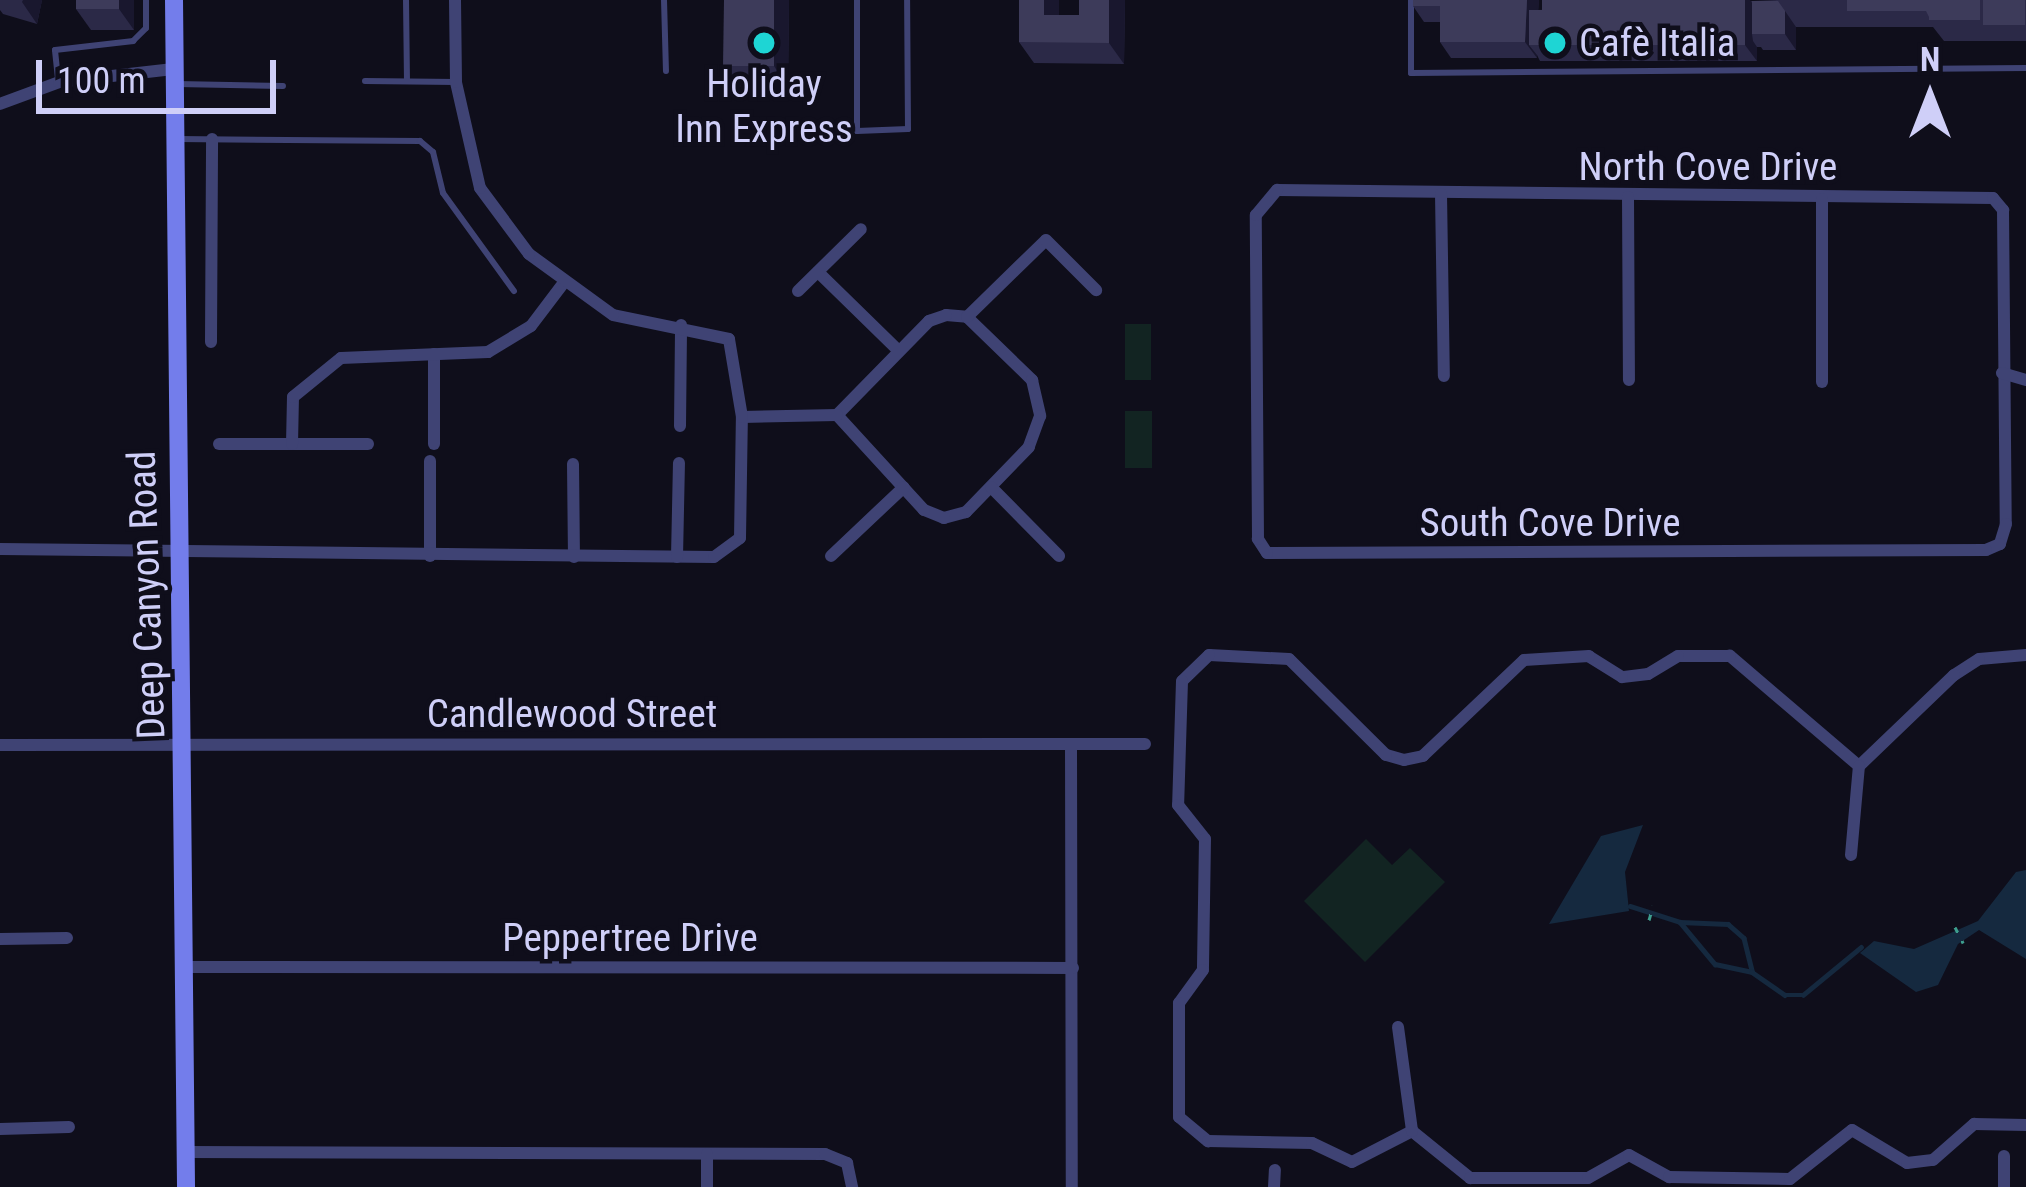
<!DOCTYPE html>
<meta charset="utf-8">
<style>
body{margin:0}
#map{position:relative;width:2026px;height:1187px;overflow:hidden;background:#0f0e1b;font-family:"Roboto Condensed",sans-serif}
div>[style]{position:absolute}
.green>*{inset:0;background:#122422}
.water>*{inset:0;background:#15293f}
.stream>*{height:4.5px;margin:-2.25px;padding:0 2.25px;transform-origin:2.25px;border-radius:2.25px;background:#15293f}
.path>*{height:3px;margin-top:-1.5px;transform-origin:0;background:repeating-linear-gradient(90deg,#3d9e8e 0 6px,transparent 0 15px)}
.lane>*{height:6px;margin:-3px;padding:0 3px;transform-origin:3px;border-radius:3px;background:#3f4374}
.street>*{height:12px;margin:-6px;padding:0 6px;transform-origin:6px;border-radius:6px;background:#3f4374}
.secondary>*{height:18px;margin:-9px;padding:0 9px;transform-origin:9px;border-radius:9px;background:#737deb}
.wall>*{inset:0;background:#2b2947}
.shaded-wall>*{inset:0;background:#19172e}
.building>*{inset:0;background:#3d3b5a}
.dots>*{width:33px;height:33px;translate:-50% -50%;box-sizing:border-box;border:6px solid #0f0e1b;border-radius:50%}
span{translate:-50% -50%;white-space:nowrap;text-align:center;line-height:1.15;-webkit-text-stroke:9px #0f0e1b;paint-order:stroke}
.poi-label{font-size:39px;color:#cfcff8}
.left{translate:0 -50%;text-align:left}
.street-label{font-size:39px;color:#cfcff8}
.north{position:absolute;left:1870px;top:36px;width:120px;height:120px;-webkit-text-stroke:9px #0f0e1b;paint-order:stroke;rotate:0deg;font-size:33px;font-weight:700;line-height:48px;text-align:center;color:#cfcff8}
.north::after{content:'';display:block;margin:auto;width:42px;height:54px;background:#cfcff8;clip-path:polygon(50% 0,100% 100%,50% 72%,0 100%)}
.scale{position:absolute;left:36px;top:60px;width:240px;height:54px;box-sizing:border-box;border:6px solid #cfcff8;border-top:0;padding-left:15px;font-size:36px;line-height:42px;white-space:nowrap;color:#cfcff8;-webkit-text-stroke:9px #0f0e1b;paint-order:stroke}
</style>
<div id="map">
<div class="green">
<div style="clip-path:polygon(1125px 324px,1151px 324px,1151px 380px,1125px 380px)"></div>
<div style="clip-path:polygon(1125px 411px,1152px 411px,1152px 468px,1125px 468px)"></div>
<div style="clip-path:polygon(1366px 839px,1392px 865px,1410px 848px,1445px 882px,1365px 962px,1304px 901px)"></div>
</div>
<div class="water">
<div style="clip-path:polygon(1643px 825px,1625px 872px,1629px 911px,1549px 924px,1601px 836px)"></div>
<div style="clip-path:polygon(2026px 870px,2026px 959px,1979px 930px,1958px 944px,1938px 985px,1916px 992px,1860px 953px,1874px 941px,1914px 949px,1978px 921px,2016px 872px)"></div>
</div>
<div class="stream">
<div style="left:1630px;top:906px;width:52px;rotate:17.7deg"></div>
<div style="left:1680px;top:922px;width:48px;rotate:2.4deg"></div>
<div style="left:1728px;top:924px;width:21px;rotate:41deg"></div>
<div style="left:1744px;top:938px;width:33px;rotate:76deg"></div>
<div style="left:1680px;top:922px;width:55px;rotate:50.2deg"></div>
<div style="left:1715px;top:964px;width:38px;rotate:12deg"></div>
<div style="left:1752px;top:972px;width:40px;rotate:34.9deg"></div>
<div style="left:1785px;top:995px;width:18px"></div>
<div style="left:1803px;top:995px;width:75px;rotate:-39.6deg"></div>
</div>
<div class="path">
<div style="left:1649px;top:920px;width:15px;rotate:-74deg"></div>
<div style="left:1955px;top:927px;width:18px;rotate:63deg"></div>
</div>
<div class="lane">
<div style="left:406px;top:0;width:81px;rotate:89.3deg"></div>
<div style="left:664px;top:0;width:71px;rotate:88.4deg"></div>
<div style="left:857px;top:0;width:131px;rotate:90deg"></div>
<div style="left:857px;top:131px;width:51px;rotate:-2.2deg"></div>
<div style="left:908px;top:129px;width:129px;rotate:-90.4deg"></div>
<div style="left:1411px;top:0;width:73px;rotate:90deg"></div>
<div style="left:1411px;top:73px;width:615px;rotate:-0.47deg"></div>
<div style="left:58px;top:79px;width:29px;rotate:-96deg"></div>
<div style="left:55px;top:50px;width:79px;rotate:-6.6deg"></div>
<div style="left:133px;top:41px;width:18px;rotate:-45deg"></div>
<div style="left:146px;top:28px;width:28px;rotate:-90deg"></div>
<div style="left:365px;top:81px;width:91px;rotate:0.6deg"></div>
<div style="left:177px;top:84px;width:106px;rotate:1.1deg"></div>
<div style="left:177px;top:139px;width:243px;rotate:0.5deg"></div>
<div style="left:420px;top:141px;width:17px;rotate:40deg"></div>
<div style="left:433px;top:152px;width:42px;rotate:76.3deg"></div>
<div style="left:443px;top:193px;width:121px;rotate:54.1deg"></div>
</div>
<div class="street">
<div style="left:0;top:104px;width:63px;rotate:-20.4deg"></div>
<div style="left:59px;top:82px;width:115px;rotate:-6.5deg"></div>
<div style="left:1277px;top:190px;width:716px;rotate:0.64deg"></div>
<div style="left:1993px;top:198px;width:16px;rotate:50deg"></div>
<div style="left:2003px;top:210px;width:314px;rotate:89.5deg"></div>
<div style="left:2006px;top:524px;width:21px;rotate:107deg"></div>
<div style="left:2000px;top:544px;width:15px;rotate:157deg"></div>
<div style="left:1986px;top:550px;width:719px;rotate:179.76deg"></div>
<div style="left:1267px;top:553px;width:17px;rotate:-123deg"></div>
<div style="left:1258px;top:539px;width:324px;rotate:-90.4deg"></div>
<div style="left:1256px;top:215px;width:33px;rotate:-50deg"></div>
<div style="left:1441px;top:194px;width:182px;rotate:89.1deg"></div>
<div style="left:1628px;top:197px;width:183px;rotate:89.7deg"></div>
<div style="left:818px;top:272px;width:113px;rotate:44.3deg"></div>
<div style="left:798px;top:291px;width:88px;rotate:-44.5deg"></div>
<div style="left:946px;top:315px;width:21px;rotate:5deg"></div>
<div style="left:967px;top:317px;width:91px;rotate:44.1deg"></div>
<div style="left:1032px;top:380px;width:37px;rotate:77deg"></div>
<div style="left:1040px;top:416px;width:33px;rotate:110deg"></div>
<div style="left:1029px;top:447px;width:91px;rotate:134.1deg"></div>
<div style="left:966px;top:512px;width:23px;rotate:165deg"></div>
<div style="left:944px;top:518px;width:22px;rotate:-158deg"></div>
<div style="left:924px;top:510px;width:129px;rotate:-132.5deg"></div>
<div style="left:837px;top:415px;width:132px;rotate:-45.6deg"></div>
<div style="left:929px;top:321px;width:18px;rotate:-19deg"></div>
<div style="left:967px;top:317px;width:110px;rotate:-44.3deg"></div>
<div style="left:1046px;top:240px;width:71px;rotate:45deg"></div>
<div style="left:211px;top:342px;width:203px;rotate:-89.7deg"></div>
<div style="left:434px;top:354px;width:90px;rotate:90deg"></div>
<div style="left:2002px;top:373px;width:25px;rotate:16deg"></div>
<div style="left:1822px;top:382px;width:183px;rotate:-90deg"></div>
<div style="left:742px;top:417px;width:95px;rotate:-1.2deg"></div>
<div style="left:680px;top:426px;width:101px;rotate:-89.4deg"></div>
<div style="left:219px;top:444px;width:149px"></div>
<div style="left:292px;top:444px;width:47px;rotate:-88.8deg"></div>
<div style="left:293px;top:397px;width:62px;rotate:-39.1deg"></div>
<div style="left:341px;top:358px;width:147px;rotate:-2.3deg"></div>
<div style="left:488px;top:352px;width:50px;rotate:-31.2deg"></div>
<div style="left:531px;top:326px;width:51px;rotate:-52.9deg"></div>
<div style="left:430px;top:461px;width:95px;rotate:90deg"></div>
<div style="left:573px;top:464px;width:93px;rotate:89.4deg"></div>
<div style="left:991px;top:487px;width:97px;rotate:45.4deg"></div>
<div style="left:0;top:549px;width:714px;rotate:0.64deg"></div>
<div style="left:714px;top:557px;width:32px;rotate:-36deg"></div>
<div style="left:740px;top:538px;width:121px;rotate:-89.1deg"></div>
<div style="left:742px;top:417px;width:79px;rotate:-99.5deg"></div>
<div style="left:729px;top:339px;width:118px;rotate:-168.3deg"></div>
<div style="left:613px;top:315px;width:104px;rotate:-144deg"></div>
<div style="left:529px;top:254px;width:82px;rotate:-126.6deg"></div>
<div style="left:480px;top:188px;width:109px;rotate:-102.8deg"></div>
<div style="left:456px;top:82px;width:82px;rotate:-90.7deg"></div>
<div style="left:831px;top:556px;width:100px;rotate:-43.4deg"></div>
<div style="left:677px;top:557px;width:94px;rotate:-88.8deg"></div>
<div style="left:2026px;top:655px;width:47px;rotate:175.1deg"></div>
<div style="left:1979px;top:659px;width:30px;rotate:147deg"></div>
<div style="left:1954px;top:675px;width:132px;rotate:136.2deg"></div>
<div style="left:1859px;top:766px;width:170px;rotate:-139.5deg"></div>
<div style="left:1730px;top:656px;width:52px;rotate:180deg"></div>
<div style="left:1678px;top:656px;width:35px;rotate:149deg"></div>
<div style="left:1648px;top:674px;width:26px;rotate:173deg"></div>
<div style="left:1622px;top:677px;width:39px;rotate:-148deg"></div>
<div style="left:1589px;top:656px;width:65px;rotate:176.5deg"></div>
<div style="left:1524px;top:660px;width:139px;rotate:136.5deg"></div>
<div style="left:1423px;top:756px;width:19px;rotate:168deg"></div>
<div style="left:1404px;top:760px;width:19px;rotate:-164deg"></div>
<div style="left:1386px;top:755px;width:136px;rotate:-135.3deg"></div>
<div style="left:1289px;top:659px;width:80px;rotate:-177.1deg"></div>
<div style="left:1209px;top:655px;width:37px;rotate:136deg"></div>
<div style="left:1182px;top:681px;width:124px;rotate:91.8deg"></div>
<div style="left:1178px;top:805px;width:43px;rotate:51.5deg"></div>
<div style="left:1205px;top:839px;width:131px;rotate:90.9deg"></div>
<div style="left:1203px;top:970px;width:41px;rotate:126deg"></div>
<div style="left:1179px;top:1003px;width:114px;rotate:90deg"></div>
<div style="left:1179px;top:1117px;width:38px;rotate:40deg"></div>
<div style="left:1208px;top:1141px;width:104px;rotate:1.1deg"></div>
<div style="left:1312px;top:1143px;width:44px;rotate:25.4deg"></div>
<div style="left:1352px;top:1162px;width:68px;rotate:-27.3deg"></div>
<div style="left:1412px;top:1131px;width:75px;rotate:39deg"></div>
<div style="left:1470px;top:1178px;width:118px"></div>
<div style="left:1588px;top:1178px;width:47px;rotate:-29.3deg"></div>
<div style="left:1629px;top:1155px;width:46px;rotate:28.8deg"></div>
<div style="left:1669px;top:1177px;width:121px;rotate:0.9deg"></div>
<div style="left:1790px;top:1179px;width:79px;rotate:-38.3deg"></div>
<div style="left:1852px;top:1130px;width:64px;rotate:31deg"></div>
<div style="left:1907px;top:1163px;width:26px;rotate:-7deg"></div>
<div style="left:1933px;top:1160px;width:55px;rotate:-41.3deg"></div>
<div style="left:1974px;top:1124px;width:52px;rotate:1.1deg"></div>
<div style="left:1071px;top:744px;width:443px;rotate:89.9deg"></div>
<div style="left:0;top:745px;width:1145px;rotate:-0.05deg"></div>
<div style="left:1851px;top:855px;width:89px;rotate:-84.9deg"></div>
<div style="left:0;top:939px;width:67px;rotate:-0.9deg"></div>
<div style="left:186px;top:967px;width:887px;rotate:0.06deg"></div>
<div style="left:1398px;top:1027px;width:105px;rotate:82.3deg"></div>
<div style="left:0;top:1129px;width:69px;rotate:-1.7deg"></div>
<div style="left:186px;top:1152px;width:639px;rotate:0.18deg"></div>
<div style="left:825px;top:1154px;width:24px;rotate:22deg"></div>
<div style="left:847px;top:1163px;width:25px;rotate:78deg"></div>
<div style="left:707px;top:1154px;width:33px;rotate:90deg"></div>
<div style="left:2004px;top:1156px;width:31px;rotate:90deg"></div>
<div style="left:1274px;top:1187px;width:17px;rotate:-87deg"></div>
</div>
<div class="secondary">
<div style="left:174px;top:0;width:1187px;rotate:89.42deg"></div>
</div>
<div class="wall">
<div style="clip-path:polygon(0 0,42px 0,37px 24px,3px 14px,0 10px)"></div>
<div style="clip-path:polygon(134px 0,134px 30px,91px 30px,76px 9px)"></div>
<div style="clip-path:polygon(789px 0,788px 87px,738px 87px,723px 66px)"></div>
<div style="clip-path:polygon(1019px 0,1059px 0,1059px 15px,1079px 15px,1079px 0,1125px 0,1124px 64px,1034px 63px,1019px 42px)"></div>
<div style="clip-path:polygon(1413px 0,1539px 0,1538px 10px,1777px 0,2026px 0,2026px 41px,1944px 41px,1933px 27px,1796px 27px,1796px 50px,1763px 50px,1761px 47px,1757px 47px,1757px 61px,1540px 61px,1537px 55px,1537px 58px,1451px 58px,1440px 42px,1440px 22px,1424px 22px,1413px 6px)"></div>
</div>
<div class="shaded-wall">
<div style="clip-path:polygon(23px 0,42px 0,37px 24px,22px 2px)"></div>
<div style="clip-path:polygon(119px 0,134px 0,134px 30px,119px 9px)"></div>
<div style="clip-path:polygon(774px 0,789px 0,788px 87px,774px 66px)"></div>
<div style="clip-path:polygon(1044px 0,1059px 0,1059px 36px,1044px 15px)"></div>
<div style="clip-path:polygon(1109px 0,1125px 0,1124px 64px,1109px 43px)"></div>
<div style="clip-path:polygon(1527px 0,1539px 0,1537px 45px,1529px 45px,1537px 55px,1537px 58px,1525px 42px)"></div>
<div style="clip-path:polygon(1745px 0,1750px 0,1757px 10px,1752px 34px,1753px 41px,1757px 47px,1757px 61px,1745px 45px)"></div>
<div style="clip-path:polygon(1785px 11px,1796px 27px,1796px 50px,1785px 34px)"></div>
</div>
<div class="building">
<div style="clip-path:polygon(76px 0,119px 0,119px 9px,76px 9px)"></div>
<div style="clip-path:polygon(724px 0,774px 0,774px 66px,723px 66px)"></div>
<div style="clip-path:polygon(1019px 0,1044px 0,1044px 15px,1079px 15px,1079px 0,1109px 0,1109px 43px,1019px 42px)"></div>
<div style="clip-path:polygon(1413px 0,1527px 0,1525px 42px,1440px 42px,1440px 6px,1413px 6px)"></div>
<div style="clip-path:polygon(1542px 0,1745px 0,1745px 45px,1529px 45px,1529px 10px,1542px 10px)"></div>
<div style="clip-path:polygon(1847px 0,1929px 0,1929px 17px,1926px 11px,1847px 11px)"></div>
<div style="clip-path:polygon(1929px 0,1980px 0,1980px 20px,1929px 20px)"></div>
<div style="clip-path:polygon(1983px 0,2025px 0,2025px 25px,1983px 25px)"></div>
<div style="clip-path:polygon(1752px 1px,1778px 1px,1785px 11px,1785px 34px,1752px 34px)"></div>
</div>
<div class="dots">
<div style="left:764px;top:43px;background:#1ed5d4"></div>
<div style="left:1555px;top:43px;background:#1ed5d4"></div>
</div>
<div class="poi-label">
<span class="left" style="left:1579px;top:43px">Cafè Italia</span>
<span style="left:764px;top:107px">Holiday<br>Inn Express</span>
</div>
<div class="street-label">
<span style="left:1708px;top:167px">North Cove Drive</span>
<span style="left:1550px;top:523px">South Cove Drive</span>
<span style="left:147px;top:595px;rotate:-92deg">Deep Canyon Road</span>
<span style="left:572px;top:714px">Candlewood Street</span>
<span style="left:630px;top:938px">Peppertree Drive</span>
</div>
<div class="north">N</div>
<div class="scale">100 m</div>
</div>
